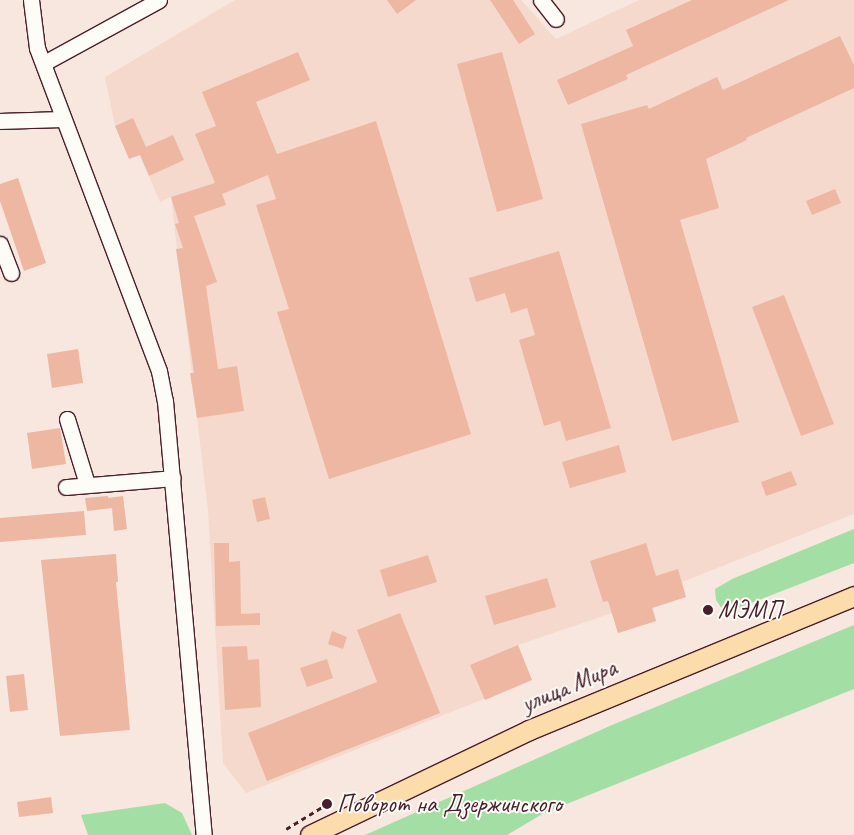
<!DOCTYPE html>
<meta charset="utf-8">
<style>
body{margin:0}
#map{position:relative;width:854px;height:835px;overflow:hidden;background:#f8e7de;font-family:Caveat,sans-serif}
div>[style]{position:absolute}
.built>*{inset:0;background:#f5d9cc}
.green>*{inset:0;background:#a3dea4}
.building>*{inset:0;background:#eeb7a2}
.path>*{height:2.5px;margin-top:-1.25px;transform-origin:0;background:repeating-linear-gradient(90deg,#4a1f2b 0 5px,transparent 0 9px)}
.roads{filter:drop-shadow(1px 0 #4a1f2b) drop-shadow(-1px 0 #4a1f2b) drop-shadow(0 1px #4a1f2b) drop-shadow(0 -1px #4a1f2b)}
.minor>*{height:15px;margin:-7.5px;padding:0 7.5px;transform-origin:7.5px;border-radius:7.5px;background:#fdfcf7}
.major>*{height:19px;margin:-9.5px;padding:0 9.5px;transform-origin:9.5px;border-radius:9.5px;background:#fddcac}
.dots>*{width:14px;height:14px;translate:-50% -50%;box-sizing:border-box;border:2px solid #fdfcf7;border-radius:50%}
span{translate:-50% -50%;white-space:nowrap;text-align:center;line-height:1.15;-webkit-text-stroke:4px #fdfcf7;paint-order:stroke}
.poi-label{font-size:25px;color:#4a1f2b}
.left{translate:0 -50%;text-align:left}
.street-label{font-size:25px;color:#4a1f2b}
</style>
<div id="map">
<div class="built">
<div style="clip-path:polygon(235px 0,521px 0,556px 39px,639px 0,854px 0,854px 514px,682px 582px,686px 597px,653px 608px,656px 621px,618px 633px,612px 613px,518px 645px,532px 680px,246px 793px,223px 763px,208px 511px,171px 197px,160px 202px,140px 155px,129px 159px,115px 126px,105px 77px)"></div>
</div>
<div class="green">
<div style="clip-path:polygon(854px 529px,854px 563px,725px 613px,716px 600px,715px 589px,732px 579px)"></div>
<div style="clip-path:polygon(854px 625px,854px 689px,544px 813px,507px 835px,365px 835px,612px 725px)"></div>
<div style="clip-path:polygon(165px 803px,182px 813px,192px 835px,88px 835px,81px 815px)"></div>
</div>
<div class="building">
<div style="clip-path:polygon(387px 0,416px 0,397px 14px)"></div>
<div style="clip-path:polygon(490px 0,513px 0,535px 34px,519px 44px)"></div>
<div style="clip-path:polygon(692px 0,789px 0,626px 75px,628px 79px,568px 105px,557px 80px,633px 46px,626px 30px)"></div>
<div style="clip-path:polygon(840px 36px,854px 65px,854px 88px,746px 138px,747px 140px,706px 159px,719px 208px,680px 220px,739px 422px,672px 441px,581px 124px,647px 105px,649px 109px,717px 77px,723px 90px)"></div>
<div style="clip-path:polygon(298px 52px,310px 80px,256px 102px,277px 154px,376px 121px,471px 434px,329px 479px,277px 312px,289px 309px,256px 205px,276px 199px,268px 175px,222px 194px,226px 205px,194px 216px,217px 282px,206px 286px,218px 369px,237px 366px,244px 411px,197px 418px,190px 373px,194px 373px,176px 249px,183px 248px,175px 224px,179px 223px,171px 197px,215px 183px,195px 134px,216px 126px,202px 92px)"></div>
<div style="clip-path:polygon(502px 52px,543px 199px,497px 212px,457px 64px)"></div>
<div style="clip-path:polygon(133px 118px,146px 147px,173px 135px,184px 160px,149px 176px,140px 155px,129px 159px,115px 126px)"></div>
<div style="clip-path:polygon(18px 178px,46px 263px,24px 271px,0 201px,0 184px)"></div>
<div style="clip-path:polygon(835px 189px,841px 203px,812px 215px,806px 201px)"></div>
<div style="clip-path:polygon(559px 251px,611px 428px,566px 441px,560px 421px,544px 426px,519px 340px,535px 335px,527px 308px,511px 313px,505px 293px,476px 302px,469px 278px)"></div>
<div style="clip-path:polygon(784px 295px,834px 424px,801px 436px,752px 307px)"></div>
<div style="clip-path:polygon(78px 349px,83px 383px,52px 388px,47px 354px)"></div>
<div style="clip-path:polygon(60px 428px,66px 464px,32px 469px,27px 433px)"></div>
<div style="clip-path:polygon(619px 445px,626px 472px,570px 488px,562px 462px)"></div>
<div style="clip-path:polygon(791px 471px,797px 485px,766px 496px,761px 482px)"></div>
<div style="clip-path:polygon(108px 496px,108px 498px,123px 496px,127px 529px,114px 531px,112px 508px,87px 511px,85px 498px)"></div>
<div style="clip-path:polygon(265px 497px,270px 519px,257px 522px,252px 500px)"></div>
<div style="clip-path:polygon(84px 511px,86px 535px,0 542px,0 518px)"></div>
<div style="clip-path:polygon(214px 543px,229px 543px,229px 562px,240px 561px,241px 614px,260px 613px,260px 625px,216px 626px)"></div>
<div style="clip-path:polygon(646px 543px,656px 576px,678px 569px,686px 597px,652px 608px,656px 621px,618px 633px,608px 601px,603px 602px,590px 561px)"></div>
<div style="clip-path:polygon(116px 554px,118px 582px,116px 582px,130px 730px,60px 736px,41px 560px)"></div>
<div style="clip-path:polygon(428px 555px,437px 582px,388px 597px,380px 570px)"></div>
<div style="clip-path:polygon(547px 578px,556px 607px,494px 625px,485px 596px)"></div>
<div style="clip-path:polygon(400px 613px,440px 713px,267px 781px,248px 733px,377px 682px,357px 630px)"></div>
<div style="clip-path:polygon(332px 631px,347px 637px,343px 649px,328px 644px)"></div>
<div style="clip-path:polygon(518px 645px,532px 680px,485px 700px,470px 665px)"></div>
<div style="clip-path:polygon(247px 646px,248px 660px,259px 659px,261px 707px,225px 710px,222px 647px)"></div>
<div style="clip-path:polygon(327px 659px,333px 678px,307px 687px,300px 668px)"></div>
<div style="clip-path:polygon(24px 674px,28px 710px,10px 712px,6px 676px)"></div>
<div style="clip-path:polygon(51px 797px,53px 813px,19px 817px,17px 802px)"></div>
</div>
<div class="path">
<div style="left:286px;top:829px;width:48px;rotate:-31.4deg"></div>
</div>
<div class="roads">
<div class="minor">
<div style="left:31px;top:0;width:48px;rotate:82.9deg"></div>
<div style="left:37px;top:48px;width:345px;rotate:69.3deg"></div>
<div style="left:159px;top:371px;width:31px;rotate:79deg"></div>
<div style="left:165px;top:401px;width:436px;rotate:84.9deg"></div>
<div style="left:541px;top:0;width:24px;rotate:52deg"></div>
<div style="left:44px;top:63px;width:131px;rotate:-28.7deg"></div>
<div style="left:0;top:121px;width:63px;rotate:-1.8deg"></div>
<div style="left:0;top:244px;width:31px;rotate:69deg"></div>
<div style="left:67px;top:419px;width:68px;rotate:72.9deg"></div>
<div style="left:66px;top:487px;width:107px;rotate:-4.8deg"></div>
</div>
<div class="major">
<div style="left:310px;top:835px;width:243px;rotate:-25.6deg"></div>
<div style="left:529px;top:730px;width:352px;rotate:-22.4deg"></div>
</div>
</div>
<div class="dots">
<div style="left:708px;top:610px;background:#4a1f2b"></div>
<div style="left:327px;top:804px;background:#4a1f2b"></div>
</div>
<div class="poi-label">
<span class="left" style="left:718px;top:610px">МЭМП</span>
<span class="left" style="left:337px;top:804px">Поворот на Дзержинского</span>
</div>
<div class="street-label">
<span style="left:569px;top:686px;rotate:-23deg">улица Мира</span>
</div>
</div>
